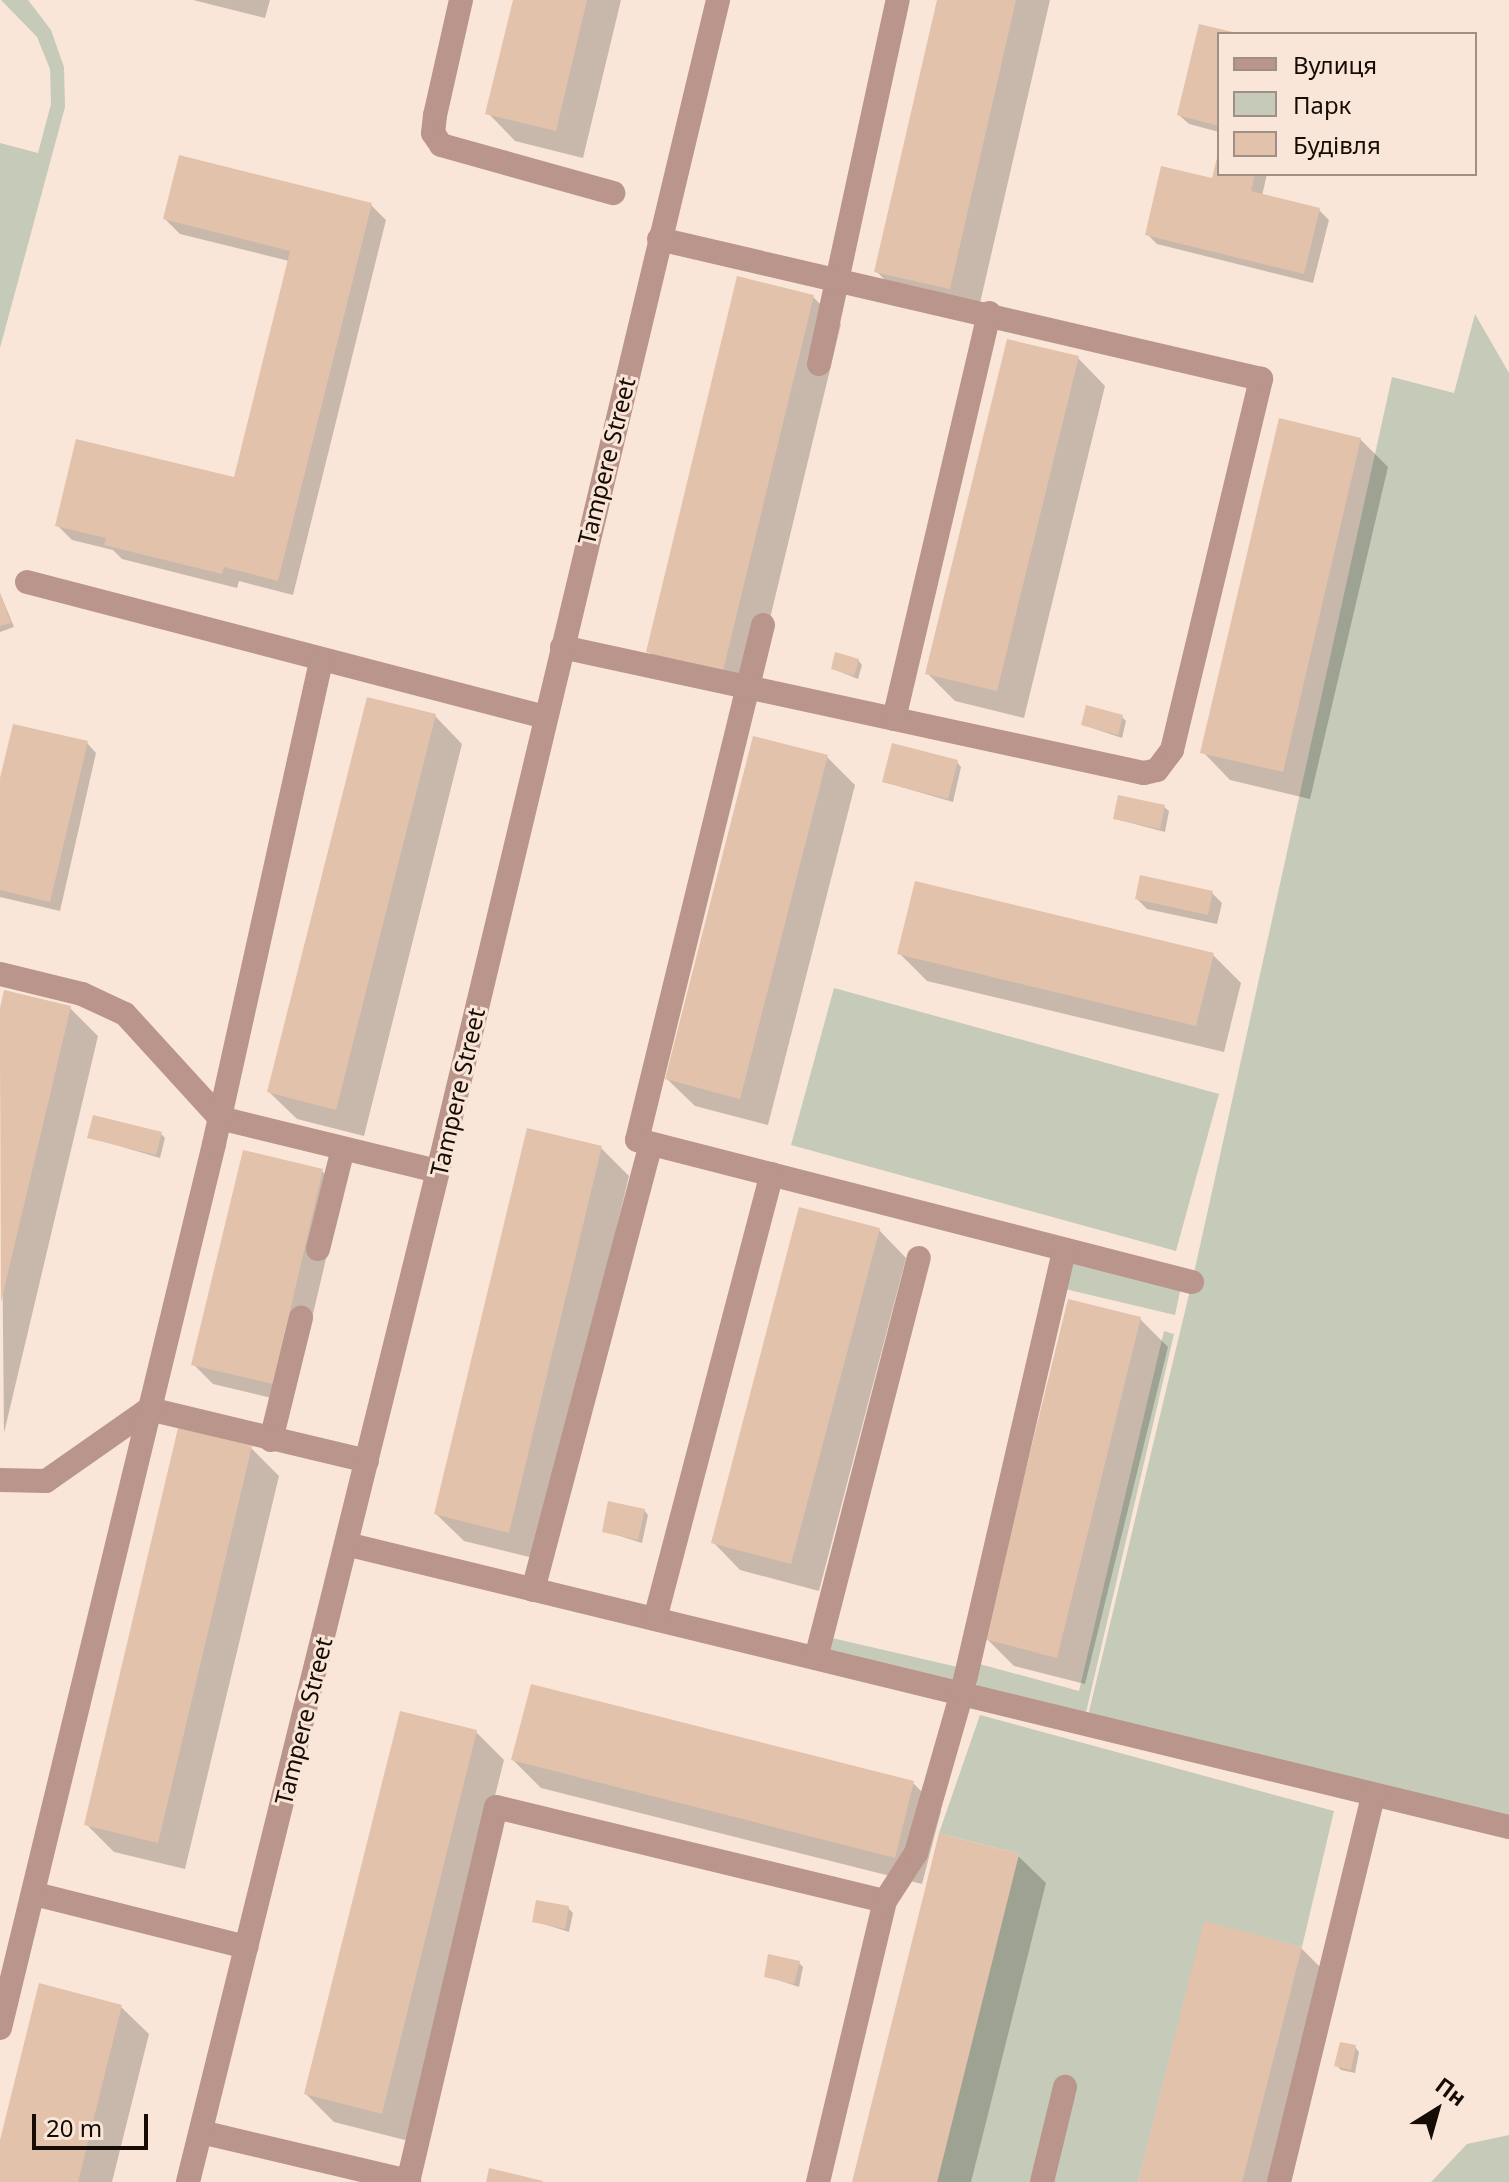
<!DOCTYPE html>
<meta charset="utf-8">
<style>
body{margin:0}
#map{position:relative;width:1509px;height:2182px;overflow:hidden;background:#fae6d8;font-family:"Noto Sans",sans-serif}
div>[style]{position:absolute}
.green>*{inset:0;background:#c5cbb8}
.shadow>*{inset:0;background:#0003}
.building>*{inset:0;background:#e2c2ab}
.minor>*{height:24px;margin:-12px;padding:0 12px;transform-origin:12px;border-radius:12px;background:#b9958b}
span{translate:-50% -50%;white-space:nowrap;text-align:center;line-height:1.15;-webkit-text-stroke:6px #fae6d8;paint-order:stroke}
.street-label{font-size:24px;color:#160c05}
.legend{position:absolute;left:1217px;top:32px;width:260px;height:144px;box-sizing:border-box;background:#fae6d8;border:2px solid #9f8f84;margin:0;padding:10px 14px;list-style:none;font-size:24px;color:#160c05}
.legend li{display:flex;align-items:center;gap:16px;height:40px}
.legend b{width:40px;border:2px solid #9f8f84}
.north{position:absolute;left:1397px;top:2070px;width:80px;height:80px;-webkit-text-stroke:6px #fae6d8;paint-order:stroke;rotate:37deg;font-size:22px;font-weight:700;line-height:32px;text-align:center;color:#160c05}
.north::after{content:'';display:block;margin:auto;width:28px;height:36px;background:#160c05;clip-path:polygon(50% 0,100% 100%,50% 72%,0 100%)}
.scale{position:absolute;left:32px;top:2114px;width:116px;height:36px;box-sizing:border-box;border:4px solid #160c05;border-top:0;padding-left:10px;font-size:24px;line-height:28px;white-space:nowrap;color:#160c05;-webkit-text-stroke:6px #fae6d8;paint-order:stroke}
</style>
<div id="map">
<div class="green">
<div style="clip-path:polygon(1px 0,28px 0,51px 30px,64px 67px,65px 107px,0 348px,0 143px,38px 153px,51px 104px,50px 69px,37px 37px)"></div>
<div style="clip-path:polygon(1475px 314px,1509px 373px,1509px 1828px,1086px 1724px,1192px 1282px,1392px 377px,1454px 393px)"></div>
<div style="clip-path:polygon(834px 988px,1219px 1094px,1176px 1251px,791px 1145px)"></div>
<div style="clip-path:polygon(1072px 1261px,1181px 1287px,1175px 1315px,1065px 1289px)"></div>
<div style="clip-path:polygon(1164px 1331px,1174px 1334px,1085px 1717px,977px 1687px,976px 1663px,1079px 1691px)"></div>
<div style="clip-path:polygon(832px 1638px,962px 1668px,959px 1686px,828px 1655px)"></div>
<div style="clip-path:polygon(980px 1715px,1334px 1811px,1302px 1947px,1205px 1922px,1138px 2182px,937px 2182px,1019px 1854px,939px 1833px)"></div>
<div style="clip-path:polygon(1509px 2135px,1509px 2182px,1431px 2182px,1467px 2144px)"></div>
</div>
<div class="shadow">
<div style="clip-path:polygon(193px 0,270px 0,265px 18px)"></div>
<div style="clip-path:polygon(515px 0,621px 0,583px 158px,515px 141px,488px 113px)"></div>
<div style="clip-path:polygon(939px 0,1050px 0,977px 316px,904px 299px,876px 271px)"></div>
<div style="clip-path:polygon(1200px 26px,1233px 34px,1219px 34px,1219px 132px,1189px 124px,1179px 115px)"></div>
<div style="clip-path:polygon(1219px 158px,1219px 174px,1267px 174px,1262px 196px,1319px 210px,1329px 220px,1313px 283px,1157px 244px,1147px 234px,1213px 181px)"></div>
<div style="clip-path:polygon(371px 205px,386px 220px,293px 595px,239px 581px,237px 588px,122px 559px,113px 550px,72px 540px,57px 525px,235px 480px,289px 261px,180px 234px,165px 219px)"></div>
<div style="clip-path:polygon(813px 297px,841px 324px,751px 697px,675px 679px,648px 651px)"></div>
<div style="clip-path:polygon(1078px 358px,1105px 386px,1024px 718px,955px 701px,927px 673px)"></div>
<div style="clip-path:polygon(1360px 439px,1388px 467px,1310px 799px,1230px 780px,1203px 752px)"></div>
<div style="clip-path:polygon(0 593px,14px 627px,0 632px)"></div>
<div style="clip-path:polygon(858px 660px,862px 665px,858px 679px,833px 669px)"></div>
<div style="clip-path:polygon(435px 716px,462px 744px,364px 1136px,297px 1119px,269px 1092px)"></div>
<div style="clip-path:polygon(1122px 717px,1126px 721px,1122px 738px,1083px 725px)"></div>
<div style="clip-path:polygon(87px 743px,96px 753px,60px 911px,0 897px,0 784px)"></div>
<div style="clip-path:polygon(827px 757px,855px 785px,768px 1125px,695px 1106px,667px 1079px)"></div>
<div style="clip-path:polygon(957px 762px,961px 767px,953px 802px,884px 782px)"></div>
<div style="clip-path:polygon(1164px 807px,1169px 811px,1165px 832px,1116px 819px)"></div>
<div style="clip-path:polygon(1212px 893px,1222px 903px,1217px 924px,1147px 909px,1137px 899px)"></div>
<div style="clip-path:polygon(899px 953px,1213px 955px,1241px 983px,1224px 1052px,927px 981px)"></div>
<div style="clip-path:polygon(6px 993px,70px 1008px,98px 1036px,4px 1433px,0 1017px)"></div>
<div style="clip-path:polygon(160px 1133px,165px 1138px,160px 1158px,89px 1137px)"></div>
<div style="clip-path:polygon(601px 1148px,629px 1176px,537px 1559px,464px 1541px,436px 1514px)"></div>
<div style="clip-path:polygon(322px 1171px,342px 1191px,292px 1403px,213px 1384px,194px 1365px)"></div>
<div style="clip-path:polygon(879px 1230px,906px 1258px,819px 1591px,740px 1570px,713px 1542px)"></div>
<div style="clip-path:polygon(1140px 1319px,1168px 1347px,1085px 1684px,1014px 1666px,986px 1638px)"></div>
<div style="clip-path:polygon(251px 1448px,279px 1476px,185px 1869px,114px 1852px,86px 1824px)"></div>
<div style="clip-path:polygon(644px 1510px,648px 1515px,642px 1543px,604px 1531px)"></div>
<div style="clip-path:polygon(476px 1732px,504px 1760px,409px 2141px,334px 2122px,306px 2094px)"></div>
<div style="clip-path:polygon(513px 1760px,913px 1783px,941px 1811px,922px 1884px,541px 1788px)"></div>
<div style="clip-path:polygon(1018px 1856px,1046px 1883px,971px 2182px,854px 2182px)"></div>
<div style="clip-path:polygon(568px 1908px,573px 1913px,569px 1932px,534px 1921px)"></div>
<div style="clip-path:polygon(1301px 1948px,1329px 1976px,1276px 2182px,1140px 2182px)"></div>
<div style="clip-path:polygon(799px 1963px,803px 1967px,799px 1987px,766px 1976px)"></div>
<div style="clip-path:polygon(121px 2007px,149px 2034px,112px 2182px,0 2182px,0 2148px)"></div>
<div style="clip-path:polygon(1355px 2047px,1359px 2052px,1355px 2073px,1341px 2070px,1337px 2066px)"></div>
</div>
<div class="building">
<div style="clip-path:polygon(513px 0,587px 0,556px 131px,485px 114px)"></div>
<div style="clip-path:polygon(937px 0,1016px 0,950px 289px,874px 272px)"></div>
<div style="clip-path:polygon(1199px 24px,1237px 33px,1219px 34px,1219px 126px,1177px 115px)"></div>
<div style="clip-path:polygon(1218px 154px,1219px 174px,1255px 174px,1251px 191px,1320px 208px,1304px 274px,1145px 235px,1161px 166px,1212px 178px)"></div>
<div style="clip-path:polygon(179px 155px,372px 203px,278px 581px,224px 567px,222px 574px,104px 545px,106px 538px,55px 526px,76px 439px,234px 477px,290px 251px,163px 219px)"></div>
<div style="clip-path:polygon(737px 276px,814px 295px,723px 671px,646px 652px)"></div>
<div style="clip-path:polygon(1007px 339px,1079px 356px,997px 691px,925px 674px)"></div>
<div style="clip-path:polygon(1279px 418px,1361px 438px,1283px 772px,1200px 753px)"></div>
<div style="clip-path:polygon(0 593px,11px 623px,0 626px)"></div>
<div style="clip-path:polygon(835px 652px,859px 659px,854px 676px,831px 669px)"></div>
<div style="clip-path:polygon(367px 697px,436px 714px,336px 1110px,267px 1092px)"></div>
<div style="clip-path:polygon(1086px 705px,1123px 715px,1118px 735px,1081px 725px)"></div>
<div style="clip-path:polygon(13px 724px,88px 741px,50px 902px,0 890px,0 778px)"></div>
<div style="clip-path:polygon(753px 736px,828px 755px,740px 1099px,665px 1079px)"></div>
<div style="clip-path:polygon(892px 743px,958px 760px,948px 799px,882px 782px)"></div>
<div style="clip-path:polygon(1118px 795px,1165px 805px,1160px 829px,1113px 819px)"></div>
<div style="clip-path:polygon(1140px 875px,1213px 891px,1208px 915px,1135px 899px)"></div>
<div style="clip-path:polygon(915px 881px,1214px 953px,1196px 1026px,897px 954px)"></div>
<div style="clip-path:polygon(4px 990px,71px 1006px,1px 1302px,0 1008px)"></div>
<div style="clip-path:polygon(93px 1115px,162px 1132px,156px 1155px,87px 1138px)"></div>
<div style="clip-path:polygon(527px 1128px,602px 1146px,509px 1533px,434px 1514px)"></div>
<div style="clip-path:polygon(243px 1150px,323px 1169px,273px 1384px,191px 1365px)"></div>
<div style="clip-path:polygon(799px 1207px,880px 1228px,791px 1564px,711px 1543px)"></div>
<div style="clip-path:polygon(1068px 1299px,1141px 1317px,1057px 1658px,984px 1639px)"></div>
<div style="clip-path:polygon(178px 1428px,252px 1446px,158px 1843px,84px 1825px)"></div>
<div style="clip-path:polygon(608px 1501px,645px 1509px,638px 1540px,602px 1532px)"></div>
<div style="clip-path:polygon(531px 1684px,914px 1781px,895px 1858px,511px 1760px)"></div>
<div style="clip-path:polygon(400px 1711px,477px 1730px,382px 2114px,304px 2094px)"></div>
<div style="clip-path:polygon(939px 1833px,1019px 1854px,937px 2182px,852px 2182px)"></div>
<div style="clip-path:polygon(536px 1900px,569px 1906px,565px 1929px,532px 1922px)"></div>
<div style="clip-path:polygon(1204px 1921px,1302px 1947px,1242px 2182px,1138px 2182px)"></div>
<div style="clip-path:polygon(768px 1954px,800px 1961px,794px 1984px,764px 1977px)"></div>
<div style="clip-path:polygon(39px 1983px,122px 2005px,78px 2182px,0 2182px,0 2140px)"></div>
<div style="clip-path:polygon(1340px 2042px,1356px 2045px,1351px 2070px,1334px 2066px)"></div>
<div style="clip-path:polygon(489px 2168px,543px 2181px,543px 2182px,486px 2182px)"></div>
</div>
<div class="minor">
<div style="left:461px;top:0;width:118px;rotate:102.7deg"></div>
<div style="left:435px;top:115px;width:18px;rotate:96deg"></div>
<div style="left:433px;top:133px;width:14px;rotate:56deg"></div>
<div style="left:441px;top:145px;width:179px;rotate:15.6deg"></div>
<div style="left:819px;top:364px;width:372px;rotate:-77.8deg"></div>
<div style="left:27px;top:582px;width:535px;rotate:14.61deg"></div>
<div style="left:763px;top:625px;width:530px;rotate:103.75deg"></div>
<div style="left:637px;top:1140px;width:573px;rotate:14.35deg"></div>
<div style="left:562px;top:647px;width:595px;rotate:12.22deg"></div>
<div style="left:1144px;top:773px;width:13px;rotate:-13deg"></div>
<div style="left:1157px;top:770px;width:25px;rotate:-53deg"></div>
<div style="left:1172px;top:750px;width:382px;rotate:-76.5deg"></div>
<div style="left:1261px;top:379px;width:618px;rotate:-166.91deg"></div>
<div style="left:894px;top:719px;width:417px;rotate:-76.8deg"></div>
<div style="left:0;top:974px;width:84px;rotate:13.7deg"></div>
<div style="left:82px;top:994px;width:47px;rotate:24.9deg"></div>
<div style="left:125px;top:1014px;width:141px;rotate:47.6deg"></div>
<div style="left:220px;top:1118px;width:224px;rotate:13.7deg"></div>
<div style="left:318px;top:1249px;width:103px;rotate:-76deg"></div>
<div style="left:271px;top:1440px;width:126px;rotate:-76.2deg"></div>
<div style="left:0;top:1480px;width:46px;rotate:1.2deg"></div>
<div style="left:46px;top:1481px;width:126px;rotate:-35deg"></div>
<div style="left:149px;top:1409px;width:224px;rotate:13.4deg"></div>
<div style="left:346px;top:1544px;width:1197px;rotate:13.68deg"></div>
<div style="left:533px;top:1590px;width:459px;rotate:-75.2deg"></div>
<div style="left:655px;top:1619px;width:460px;rotate:-75.3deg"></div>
<div style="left:816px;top:1658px;width:413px;rotate:-75.6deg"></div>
<div style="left:35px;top:1894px;width:218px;rotate:14.1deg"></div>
<div style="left:0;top:2028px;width:910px;rotate:-76.39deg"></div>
<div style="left:214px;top:1144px;width:495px;rotate:-77.5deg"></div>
<div style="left:201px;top:2132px;width:214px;rotate:13.3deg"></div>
<div style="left:188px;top:2182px;width:1041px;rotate:-76.11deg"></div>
<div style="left:438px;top:1171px;width:1204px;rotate:-76.55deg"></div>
<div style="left:408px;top:2182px;width:385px;rotate:-76.8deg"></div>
<div style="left:496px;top:1807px;width:400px;rotate:13.6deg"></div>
<div style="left:818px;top:2182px;width:289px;rotate:-76.6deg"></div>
<div style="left:885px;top:1901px;width:57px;rotate:-57.1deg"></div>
<div style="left:916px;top:1853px;width:166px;rotate:-74deg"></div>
<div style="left:962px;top:1693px;width:454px;rotate:-77deg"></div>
<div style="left:1042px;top:2182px;width:98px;rotate:-76.4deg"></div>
<div style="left:1279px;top:2182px;width:398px;rotate:-76.3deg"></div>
</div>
<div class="street-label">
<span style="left:606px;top:461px;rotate:-76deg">Tampere Street</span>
<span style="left:457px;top:1092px;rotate:-77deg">Tampere Street</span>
<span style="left:303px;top:1721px;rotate:-76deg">Tampere Street</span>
</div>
<ul class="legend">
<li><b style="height:10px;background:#b9958b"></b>Вулиця</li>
<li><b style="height:22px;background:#c5cbb8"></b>Парк</li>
<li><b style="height:22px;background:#e2c2ab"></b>Будівля</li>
</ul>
<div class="north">Пн</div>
<div class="scale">20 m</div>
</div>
